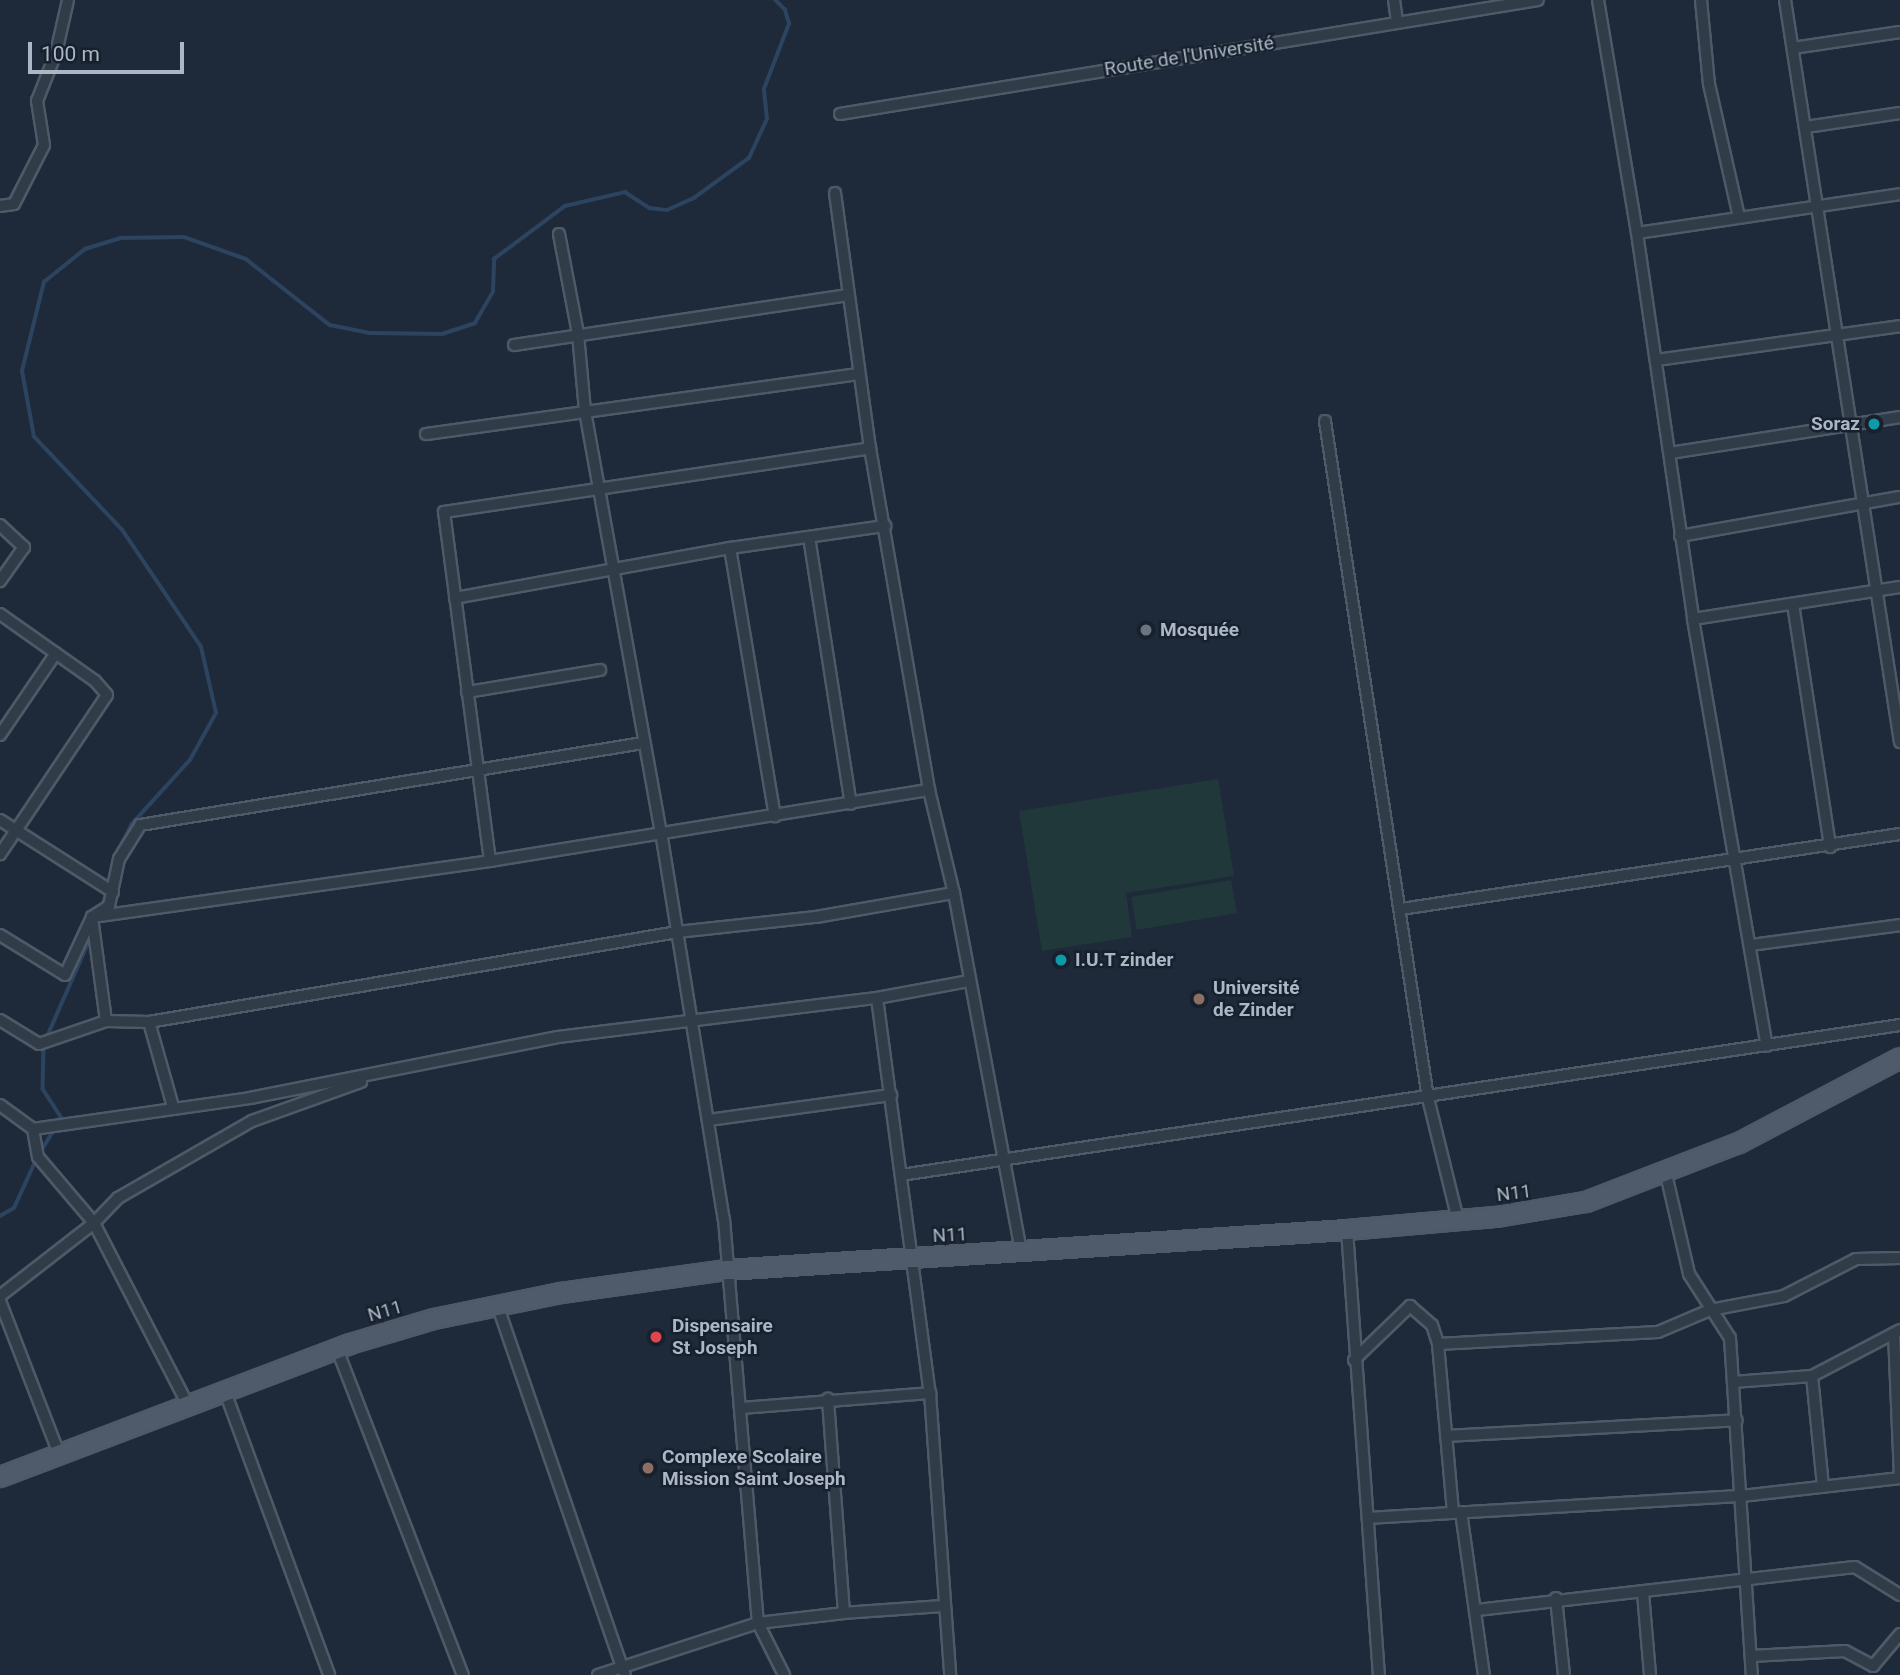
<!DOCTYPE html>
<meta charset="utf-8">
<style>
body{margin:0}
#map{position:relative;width:1900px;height:1675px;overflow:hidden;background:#1e2a39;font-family:Roboto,sans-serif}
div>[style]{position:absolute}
.green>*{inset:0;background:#20383a}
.stream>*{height:3.5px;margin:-1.75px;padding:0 1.75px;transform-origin:1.75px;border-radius:1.75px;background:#2d4460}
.roads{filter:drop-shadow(2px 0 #4f5967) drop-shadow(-2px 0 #4f5967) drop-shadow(0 2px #4f5967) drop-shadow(0 -2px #4f5967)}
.minor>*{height:10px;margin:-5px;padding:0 5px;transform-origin:5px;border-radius:5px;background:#313c49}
.primary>*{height:18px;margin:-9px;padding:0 9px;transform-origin:9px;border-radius:9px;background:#4f5b6a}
.dots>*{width:19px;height:19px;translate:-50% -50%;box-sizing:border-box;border:4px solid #17212d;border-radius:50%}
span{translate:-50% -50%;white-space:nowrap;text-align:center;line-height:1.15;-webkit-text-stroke:5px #17212d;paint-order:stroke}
.street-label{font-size:19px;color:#abb6c6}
.poi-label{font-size:19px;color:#abb6c6;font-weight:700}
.right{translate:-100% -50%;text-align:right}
.left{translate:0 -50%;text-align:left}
.scale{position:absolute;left:28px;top:42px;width:156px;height:32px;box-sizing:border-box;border:4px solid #abb6c6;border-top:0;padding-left:9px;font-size:21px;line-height:24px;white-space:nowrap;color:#abb6c6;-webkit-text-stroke:5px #17212d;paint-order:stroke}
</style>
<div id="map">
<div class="green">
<div style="clip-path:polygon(1218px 779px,1234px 876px,1126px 893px,1132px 937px,1042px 951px,1019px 811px)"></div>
<div style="clip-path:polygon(1231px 880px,1237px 913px,1137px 930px,1131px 897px)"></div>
</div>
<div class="stream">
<div style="left:117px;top:853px;width:31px;rotate:-63deg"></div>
<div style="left:131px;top:825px;width:88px;rotate:-47.8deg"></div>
<div style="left:190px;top:760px;width:54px;rotate:-61deg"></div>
<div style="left:216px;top:713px;width:68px;rotate:-102.8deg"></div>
<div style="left:201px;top:647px;width:141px;rotate:-124deg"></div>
<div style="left:122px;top:530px;width:128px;rotate:-133.4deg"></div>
<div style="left:34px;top:437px;width:67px;rotate:-100.3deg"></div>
<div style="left:22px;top:371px;width:92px;rotate:-76.1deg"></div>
<div style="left:44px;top:282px;width:53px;rotate:-38.8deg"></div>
<div style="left:85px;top:249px;width:37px;rotate:-17deg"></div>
<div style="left:120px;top:238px;width:64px;rotate:-0.9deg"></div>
<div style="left:184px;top:237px;width:66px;rotate:19.5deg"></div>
<div style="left:246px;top:259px;width:107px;rotate:38.2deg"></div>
<div style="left:330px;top:325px;width:41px;rotate:11.3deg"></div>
<div style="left:370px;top:333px;width:72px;rotate:0.8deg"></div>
<div style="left:442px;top:334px;width:35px;rotate:-18deg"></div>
<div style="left:475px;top:323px;width:36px;rotate:-60deg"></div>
<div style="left:493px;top:292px;width:33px;rotate:-88deg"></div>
<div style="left:494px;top:259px;width:89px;rotate:-36.7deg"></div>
<div style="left:565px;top:206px;width:62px;rotate:-13.1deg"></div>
<div style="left:625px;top:192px;width:30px;rotate:33deg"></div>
<div style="left:650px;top:208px;width:17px;rotate:7deg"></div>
<div style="left:667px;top:210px;width:30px;rotate:-24deg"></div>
<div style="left:694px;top:198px;width:68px;rotate:-36deg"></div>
<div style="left:749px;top:158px;width:43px;rotate:-65.2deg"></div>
<div style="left:767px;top:119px;width:30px;rotate:-96deg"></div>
<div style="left:764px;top:89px;width:70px;rotate:-69deg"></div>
<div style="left:789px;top:24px;width:15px;rotate:-106deg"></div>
<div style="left:785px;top:10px;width:14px;rotate:-135deg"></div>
<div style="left:102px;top:907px;width:17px;rotate:-73deg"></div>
<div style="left:46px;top:1039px;width:115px;rotate:-66.3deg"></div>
<div style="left:44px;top:1046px;width:43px;rotate:91.3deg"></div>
<div style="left:43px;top:1089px;width:33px;rotate:57deg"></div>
<div style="left:61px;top:1117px;width:7px;rotate:117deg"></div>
<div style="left:40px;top:1153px;width:27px;rotate:-59deg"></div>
<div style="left:0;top:1216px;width:16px;rotate:-30deg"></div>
<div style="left:14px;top:1208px;width:53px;rotate:-65.4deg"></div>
</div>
<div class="roads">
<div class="minor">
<div style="left:1394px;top:0;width:21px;rotate:82deg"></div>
<div style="left:1598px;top:0;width:236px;rotate:80.5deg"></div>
<div style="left:1637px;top:233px;width:390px;rotate:81.7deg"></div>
<div style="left:1693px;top:619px;width:433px;rotate:80.2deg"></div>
<div style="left:1701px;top:0;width:84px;rotate:84.6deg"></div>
<div style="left:1709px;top:84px;width:136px;rotate:77.3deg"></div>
<div style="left:1785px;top:0;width:751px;rotate:81.19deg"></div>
<div style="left:1793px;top:48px;width:108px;rotate:-8.5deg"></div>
<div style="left:840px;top:114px;width:707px;rotate:-9.28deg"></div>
<div style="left:1806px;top:127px;width:95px;rotate:-8.5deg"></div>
<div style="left:835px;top:193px;width:257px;rotate:82.2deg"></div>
<div style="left:870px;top:448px;width:347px;rotate:80.2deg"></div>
<div style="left:929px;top:790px;width:106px;rotate:76.4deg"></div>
<div style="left:954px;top:893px;width:365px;rotate:79.4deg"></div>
<div style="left:0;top:206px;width:14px;rotate:-8deg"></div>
<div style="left:14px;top:204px;width:66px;rotate:-63deg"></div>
<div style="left:44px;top:145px;width:45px;rotate:-99deg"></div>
<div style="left:37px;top:101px;width:52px;rotate:-68.4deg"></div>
<div style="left:56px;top:53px;width:54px;rotate:-77.2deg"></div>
<div style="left:1637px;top:233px;width:266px;rotate:-8.4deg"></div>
<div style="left:559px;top:234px;width:102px;rotate:79.2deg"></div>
<div style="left:578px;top:334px;width:77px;rotate:84.8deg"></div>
<div style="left:585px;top:411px;width:428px;rotate:79.8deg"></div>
<div style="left:661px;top:832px;width:392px;rotate:80.8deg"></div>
<div style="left:724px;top:1219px;width:405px;rotate:85.2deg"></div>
<div style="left:758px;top:1623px;width:58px;rotate:63.4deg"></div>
<div style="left:514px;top:345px;width:338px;rotate:-8.5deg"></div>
<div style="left:1656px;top:360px;width:246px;rotate:-7.9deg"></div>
<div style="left:1325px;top:421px;width:685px;rotate:81.35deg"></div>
<div style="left:1428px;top:1098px;width:126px;rotate:76.2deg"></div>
<div style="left:426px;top:434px;width:437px;rotate:-7.9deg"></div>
<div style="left:1670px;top:453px;width:233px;rotate:-8.9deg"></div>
<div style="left:0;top:525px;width:33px;rotate:43deg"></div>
<div style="left:24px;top:547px;width:42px;rotate:125.2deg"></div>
<div style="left:1680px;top:536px;width:223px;rotate:-10.1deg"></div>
<div style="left:809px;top:537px;width:270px;rotate:81.1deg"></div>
<div style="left:730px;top:548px;width:272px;rotate:80.5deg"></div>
<div style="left:455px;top:598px;width:280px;rotate:-10.3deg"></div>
<div style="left:730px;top:548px;width:157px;rotate:-8.1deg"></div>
<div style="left:1793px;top:604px;width:246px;rotate:81.3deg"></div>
<div style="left:0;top:614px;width:116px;rotate:35.2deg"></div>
<div style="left:95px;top:681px;width:18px;rotate:49deg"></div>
<div style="left:107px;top:695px;width:192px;rotate:123.9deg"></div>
<div style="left:1693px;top:619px;width:209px;rotate:-8.8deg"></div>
<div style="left:467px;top:692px;width:135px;rotate:-9.4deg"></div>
<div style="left:0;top:735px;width:99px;rotate:-55.7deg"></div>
<div style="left:0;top:820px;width:134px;rotate:32.5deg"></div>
<div style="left:490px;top:861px;width:352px;rotate:-97.5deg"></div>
<div style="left:444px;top:512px;width:431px;rotate:-8.5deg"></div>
<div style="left:1401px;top:909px;width:505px;rotate:-8.55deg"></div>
<div style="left:0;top:935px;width:76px;rotate:31.6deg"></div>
<div style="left:65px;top:975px;width:64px;rotate:-65deg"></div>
<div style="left:92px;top:917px;width:20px;rotate:-33deg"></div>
<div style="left:109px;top:906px;width:48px;rotate:-78deg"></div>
<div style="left:119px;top:859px;width:40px;rotate:-58deg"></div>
<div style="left:140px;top:825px;width:510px;rotate:-9.26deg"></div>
<div style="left:1751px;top:945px;width:150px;rotate:-7.6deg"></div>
<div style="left:877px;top:998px;width:399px;rotate:82.4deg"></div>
<div style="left:930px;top:1393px;width:283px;rotate:85.9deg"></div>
<div style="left:0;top:1020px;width:46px;rotate:31.6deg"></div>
<div style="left:39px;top:1044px;width:71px;rotate:-18.9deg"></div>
<div style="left:106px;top:1021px;width:43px;rotate:1.3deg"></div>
<div style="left:149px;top:1022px;width:536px;rotate:-9.67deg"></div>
<div style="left:677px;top:932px;width:140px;rotate:-6.2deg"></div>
<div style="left:816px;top:917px;width:140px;rotate:-9.9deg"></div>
<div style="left:106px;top:1021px;width:105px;rotate:-97.7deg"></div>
<div style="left:92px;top:917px;width:402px;rotate:-8deg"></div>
<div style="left:490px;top:861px;width:445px;rotate:-9.2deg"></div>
<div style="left:149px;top:1022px;width:88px;rotate:74.2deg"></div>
<div style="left:0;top:1105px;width:41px;rotate:36deg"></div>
<div style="left:33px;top:1129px;width:28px;rotate:80deg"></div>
<div style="left:38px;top:1157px;width:87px;rotate:49.7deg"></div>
<div style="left:94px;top:1223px;width:203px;rotate:62.7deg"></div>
<div style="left:708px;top:1120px;width:185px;rotate:-7.8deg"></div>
<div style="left:33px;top:1129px;width:219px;rotate:-8.1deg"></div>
<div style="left:250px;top:1098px;width:314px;rotate:-11.2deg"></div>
<div style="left:558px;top:1037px;width:321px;rotate:-7deg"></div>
<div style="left:877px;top:998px;width:94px;rotate:-10.5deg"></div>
<div style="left:1666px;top:1174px;width:103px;rotate:77deg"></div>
<div style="left:1689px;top:1274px;width:76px;rotate:57.4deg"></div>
<div style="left:1730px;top:1338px;width:338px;rotate:86.3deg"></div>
<div style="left:901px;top:1175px;width:1010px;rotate:-8.54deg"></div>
<div style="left:1347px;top:1230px;width:446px;rotate:85.9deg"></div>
<div style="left:0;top:1296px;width:119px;rotate:-37.8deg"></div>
<div style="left:94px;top:1223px;width:35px;rotate:-46deg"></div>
<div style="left:118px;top:1198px;width:155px;rotate:-29.9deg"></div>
<div style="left:252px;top:1121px;width:116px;rotate:-19.7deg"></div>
<div style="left:0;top:1301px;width:164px;rotate:68.9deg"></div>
<div style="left:497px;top:1304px;width:392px;rotate:71deg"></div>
<div style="left:1894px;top:1334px;width:144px;rotate:87.6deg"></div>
<div style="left:1438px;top:1344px;width:220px;rotate:-3.1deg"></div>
<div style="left:1658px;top:1332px;width:56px;rotate:-22.9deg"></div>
<div style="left:1710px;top:1310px;width:75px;rotate:-10.7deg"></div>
<div style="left:1784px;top:1296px;width:81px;rotate:-27.2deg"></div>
<div style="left:1856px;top:1259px;width:44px;rotate:-1.3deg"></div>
<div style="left:337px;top:1349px;width:350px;rotate:68.9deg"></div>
<div style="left:1354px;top:1360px;width:78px;rotate:-44deg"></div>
<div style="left:1410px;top:1306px;width:29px;rotate:41deg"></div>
<div style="left:1432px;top:1325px;width:20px;rotate:72deg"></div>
<div style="left:1438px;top:1344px;width:169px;rotate:84.9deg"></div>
<div style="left:1812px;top:1376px;width:111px;rotate:84.3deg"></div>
<div style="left:1733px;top:1382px;width:79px;rotate:-4.3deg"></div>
<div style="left:1812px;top:1376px;width:99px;rotate:-27.6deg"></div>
<div style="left:224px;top:1389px;width:305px;rotate:69.8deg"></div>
<div style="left:740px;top:1408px;width:191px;rotate:-4.5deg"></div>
<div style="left:1446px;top:1436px;width:291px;rotate:-3.1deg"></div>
<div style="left:1461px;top:1512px;width:165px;rotate:82deg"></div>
<div style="left:1368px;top:1518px;width:375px;rotate:-3.4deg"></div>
<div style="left:1742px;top:1496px;width:159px;rotate:-6.5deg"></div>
<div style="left:1643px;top:1593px;width:82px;rotate:85.1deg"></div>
<div style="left:1556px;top:1598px;width:77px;rotate:84.1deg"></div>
<div style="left:1477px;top:1610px;width:380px;rotate:-6.5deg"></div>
<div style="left:1855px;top:1567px;width:53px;rotate:31.9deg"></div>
<div style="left:844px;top:1613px;width:101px;rotate:-4deg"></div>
<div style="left:1751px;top:1656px;width:94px;rotate:-3deg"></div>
<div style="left:1845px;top:1651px;width:32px;rotate:28deg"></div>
<div style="left:1873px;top:1666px;width:42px;rotate:-49.8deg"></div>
<div style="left:598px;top:1675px;width:168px;rotate:-18deg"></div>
<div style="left:758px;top:1623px;width:87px;rotate:-6.6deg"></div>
<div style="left:844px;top:1613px;width:215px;rotate:-94.3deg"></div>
</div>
<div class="primary">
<div style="left:0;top:1477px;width:374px;rotate:-20.8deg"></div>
<div style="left:350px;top:1344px;width:88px;rotate:-16.6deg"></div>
<div style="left:434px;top:1319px;width:130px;rotate:-11.6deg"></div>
<div style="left:561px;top:1293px;width:168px;rotate:-7.9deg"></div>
<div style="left:727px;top:1270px;width:621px;rotate:-3.69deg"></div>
<div style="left:1347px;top:1230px;width:151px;rotate:-5deg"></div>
<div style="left:1497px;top:1217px;width:90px;rotate:-9.6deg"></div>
<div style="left:1586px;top:1202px;width:164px;rotate:-21.1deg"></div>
<div style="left:1739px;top:1143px;width:182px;rotate:-27.8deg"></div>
</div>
</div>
<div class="dots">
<div style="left:1874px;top:424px;background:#0f9aa8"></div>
<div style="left:1146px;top:630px;background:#6b7280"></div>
<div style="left:1061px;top:960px;background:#0f9aa8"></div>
<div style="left:1199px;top:999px;background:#8d6e63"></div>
<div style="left:656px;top:1337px;background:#e0444e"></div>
<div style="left:648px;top:1468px;background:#8d6e63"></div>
</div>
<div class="street-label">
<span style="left:1189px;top:56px;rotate:-9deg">Route de l'Université</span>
<span style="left:1514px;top:1193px;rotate:-7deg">N11</span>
<span style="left:950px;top:1235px;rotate:-3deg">N11</span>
<span style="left:385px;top:1311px;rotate:-16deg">N11</span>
</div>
<div class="poi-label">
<span class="right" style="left:1860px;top:424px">Soraz</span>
<span class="left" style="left:1160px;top:630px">Mosquée</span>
<span class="left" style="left:1075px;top:960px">I.U.T zinder</span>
<span class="left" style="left:1213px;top:999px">Université<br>de Zinder</span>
<span class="left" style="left:672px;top:1337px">Dispensaire<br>St Joseph</span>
<span class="left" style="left:662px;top:1468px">Complexe Scolaire<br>Mission Saint Joseph</span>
</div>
<div class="scale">100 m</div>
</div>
